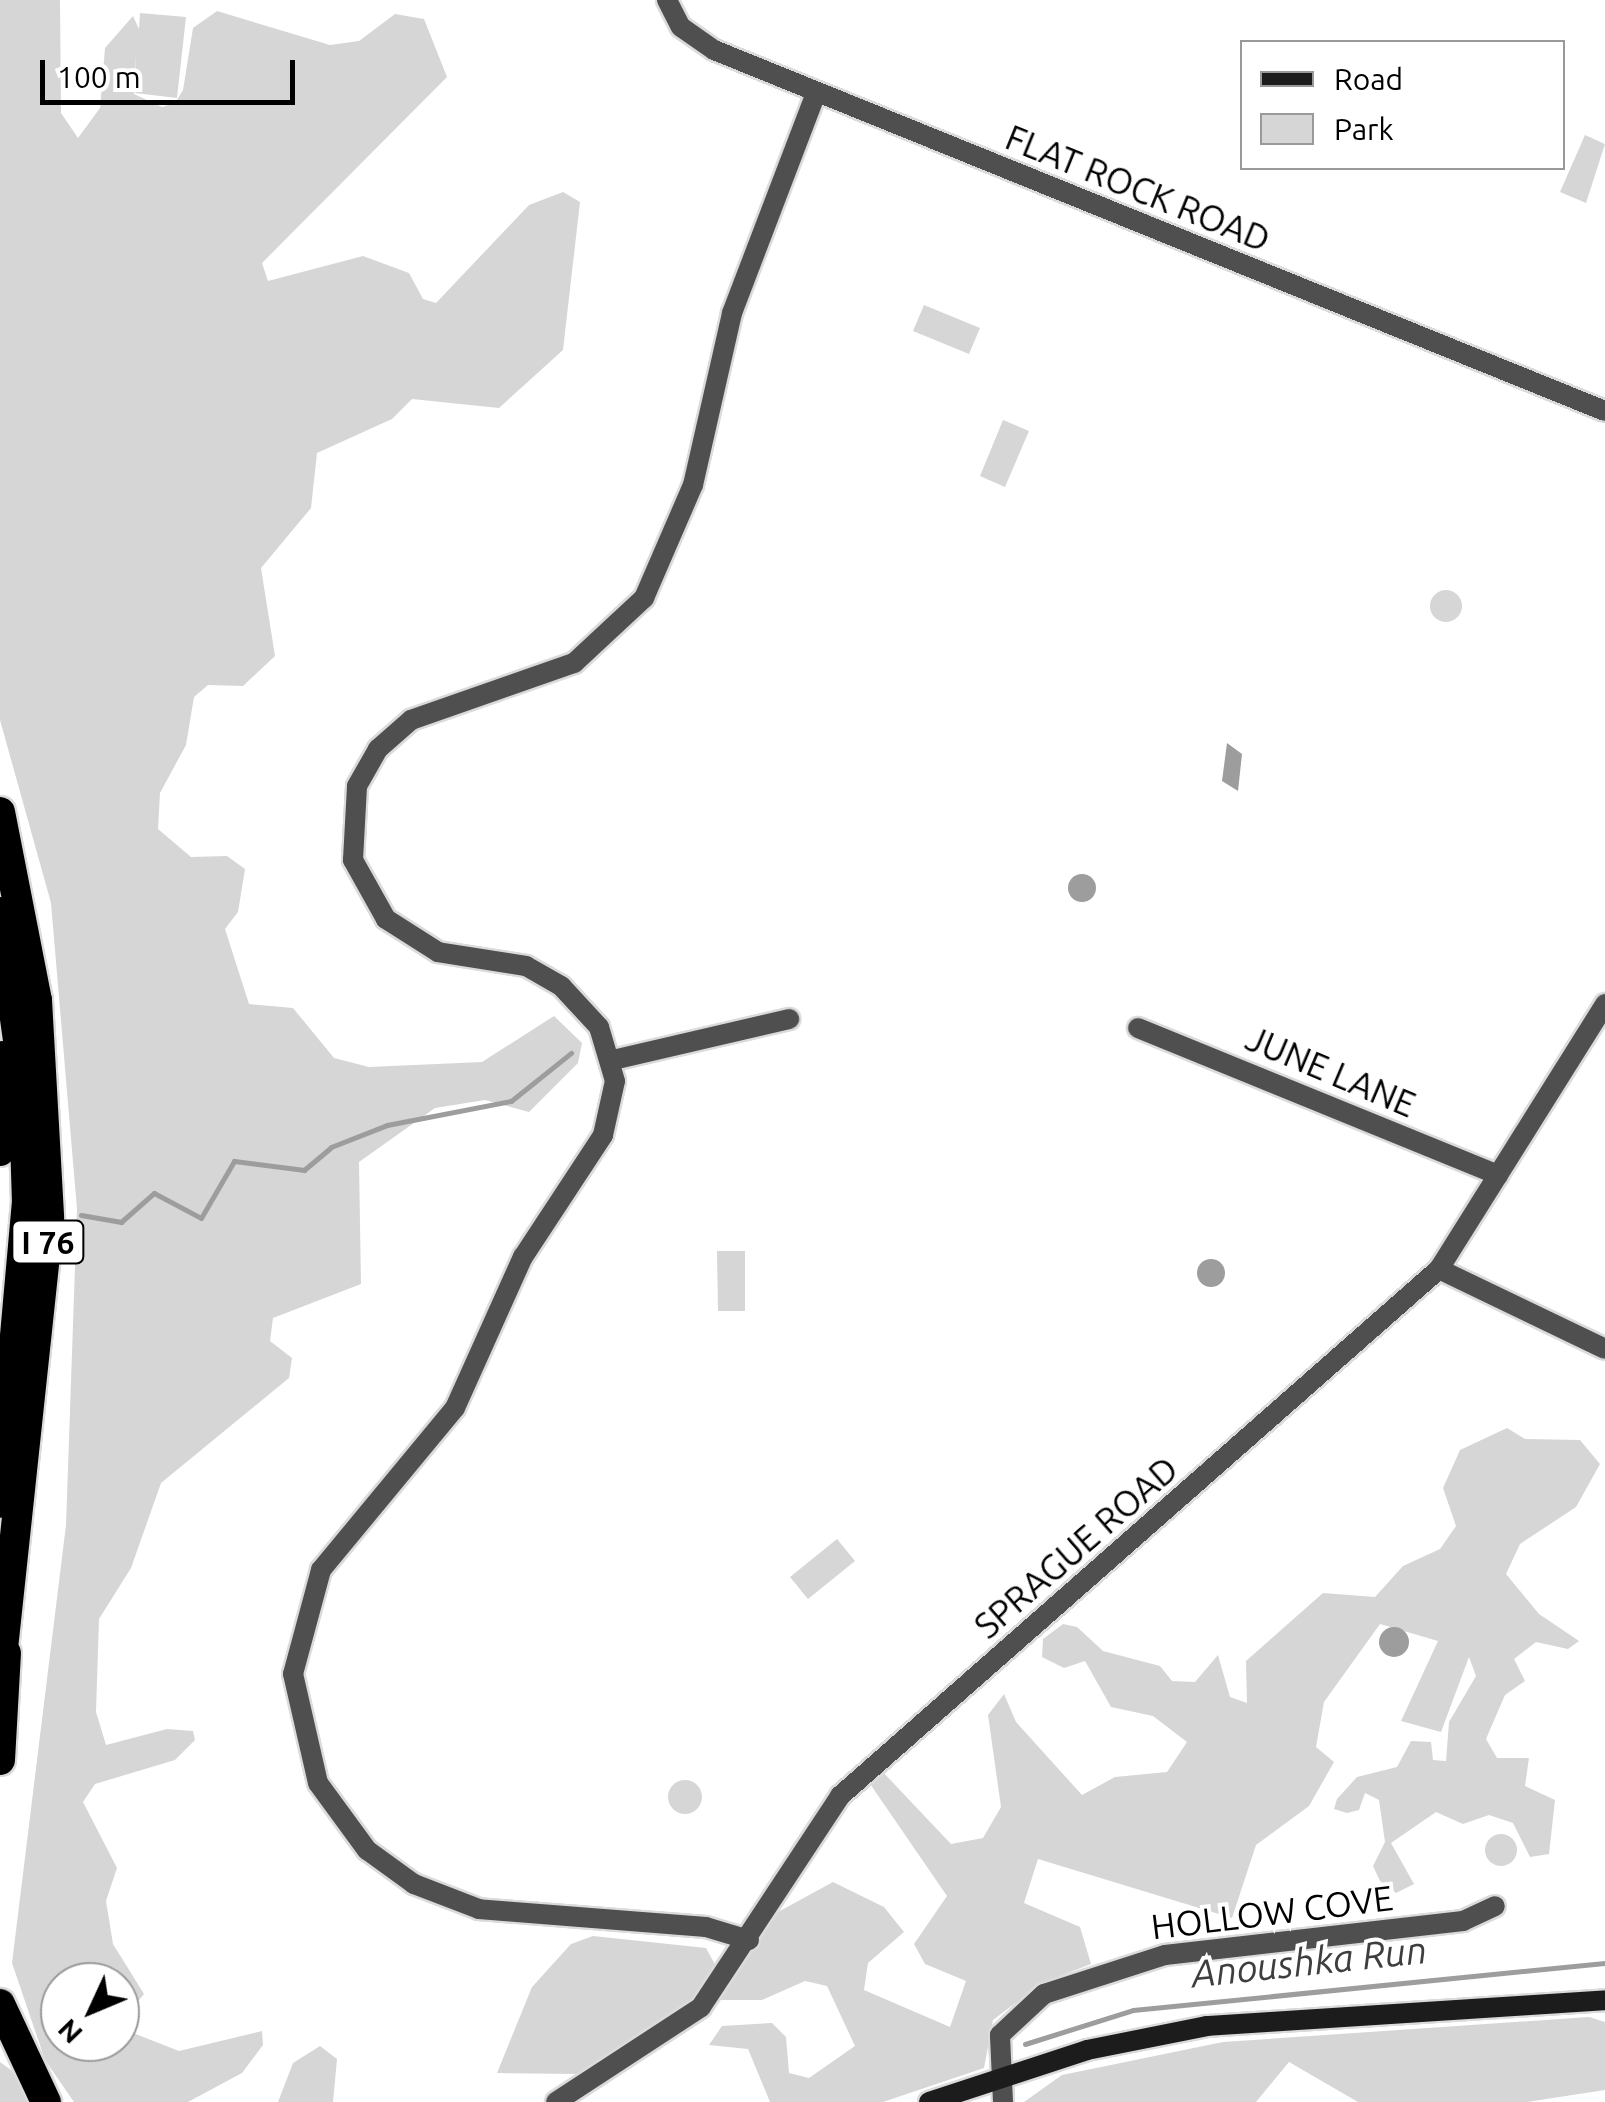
<!DOCTYPE html>
<style>
body{margin:0}
#map{position:relative;width:1605px;height:2102px;overflow:hidden;background:#fff;font-family:Ubuntu,sans-serif}
div>[style]{position:absolute}
.green>*{inset:0;background:#d6d6d6}
.round{border-radius:50%}
.water>*{inset:0;background:#9d9d9d}
.stream>*{height:5px;margin:-2.5px;padding:0 2.5px;transform-origin:2.5px;border-radius:2.5px;background:#9d9d9d}
.roads{filter:drop-shadow(2px 0 #dbdbdb) drop-shadow(-2px 0 #dbdbdb) drop-shadow(0 2px #dbdbdb) drop-shadow(0 -2px #dbdbdb)}
.minor>*{height:20px;margin:-10px;padding:0 10px;transform-origin:10px;border-radius:10px;background:#4f4f4f}
.tertiary>*{height:20px;margin:-10px;padding:0 10px;transform-origin:10px;border-radius:10px;background:#4f4f4f}
.secondary>*{height:20px;margin:-10px;padding:0 10px;transform-origin:10px;border-radius:10px;background:#1c1c1c}
.motorway>*{height:30px;margin:-15px;padding:0 15px;transform-origin:15px;border-radius:15px;background:#000}
span{translate:-50% -50%;white-space:nowrap;text-align:center;line-height:1.15;-webkit-text-stroke:8px #fff;paint-order:stroke}
.shield-label span{padding:2px 8px;background:#fff;border:2px solid;border-radius:8px;-webkit-text-stroke-width:0}
.shield-label{font-size:32px;color:#000;font-weight:700}
.street-label{font-size:35px;color:#000}
.water-label{font-size:38px;color:#3e3e3e;font-style:italic}
.legend{position:absolute;left:1240px;top:40px;width:325px;height:130px;box-sizing:border-box;background:#fff;border:2px solid #999;margin:0;padding:12px 18px;list-style:none;font-size:30px;color:#000}
.legend li{display:flex;align-items:center;gap:20px;height:50px}
.legend b{width:50px;border:2px solid #999}
.north{position:absolute;left:40px;top:1962px;width:100px;height:100px;box-sizing:border-box;background:#fff;border:2px solid #999;border-radius:50%;rotate:226deg;font-size:28px;font-weight:700;line-height:40px;text-align:center;color:#000}
.north::after{content:'';display:block;margin:auto;width:35px;height:45px;background:#000;clip-path:polygon(50% 0,100% 100%,50% 72%,0 100%)}
.scale{position:absolute;left:40px;top:60px;width:255px;height:45px;box-sizing:border-box;border:5px solid #000;border-top:0;padding-left:12px;font-size:30px;line-height:35px;white-space:nowrap;color:#000;-webkit-text-stroke:8px #fff;paint-order:stroke}
</style>
<div id="map">
<div class="green">
<div style="clip-path:polygon(evenodd,0 0,60px 0,61px 113px,78px 138px,100px 108px,105px 48px,133px 16px,139px 29px,140px 13px,186px 17px,177px 98px,135px 93px,136px 53px,134px 94px,162px 107px,175px 103px,183px 90px,193px 28px,217px 11px,330px 45px,359px 41px,395px 14px,424px 19px,447px 77px,262px 263px,268px 281px,363px 256px,409px 273px,423px 299px,436px 303px,529px 205px,563px 192px,580px 202px,563px 350px,499px 408px,412px 399px,392px 419px,317px 453px,311px 508px,261px 568px,275px 656px,243px 686px,208px 685px,194px 697px,186px 745px,160px 793px,158px 829px,191px 857px,227px 856px,245px 869px,238px 912px,225px 929px,249px 1004px,293px 1008px,334px 1058px,369px 1067px,482px 1062px,554px 1016px,582px 1043px,578px 1063px,529px 1112px,485px 1100px,435px 1108px,359px 1162px,361px 1284px,273px 1318px,270px 1341px,292px 1358px,289px 1378px,161px 1483px,131px 1568px,99px 1619px,96px 1712px,106px 1745px,167px 1729px,193px 1731px,195px 1740px,175px 1760px,95px 1784px,83px 1802px,117px 1868px,106px 1901px,113px 1944px,144px 1994px,126px 2016px,128px 2031px,179px 2051px,262px 2031px,263px 2045px,242px 2073px,188px 2102px,74px 2102px,45px 2060px,12px 1963px,66px 1525px,77px 1209px,51px 903px,0 720px,0 0,60px 1982px,120px 1982px,120px 2042px,60px 2042px,60px 1982px)"></div>
<div style="clip-path:polygon(1585px 135px,1605px 144px,1586px 203px,1560px 192px)"></div>
<div style="clip-path:polygon(924px 305px,980px 328px,969px 354px,913px 331px)"></div>
<div style="clip-path:polygon(1003px 420px,1029px 431px,1005px 487px,980px 476px)"></div>
<div class="round" style="left:1430px;top:590px;width:32px;height:32px"></div>
<div style="clip-path:polygon(717px 1251px,745px 1251px,745px 1311px,718px 1311px)"></div>
<div style="clip-path:polygon(1507px 1428px,1525px 1439px,1580px 1440px,1600px 1464px,1576px 1507px,1520px 1544px,1506px 1574px,1539px 1614px,1579px 1641px,1568px 1649px,1536px 1642px,1514px 1659px,1525px 1681px,1505px 1695px,1486px 1739px,1497px 1758px,1529px 1758px,1525px 1786px,1555px 1800px,1549px 1854px,1530px 1857px,1513px 1823px,1489px 1815px,1463px 1824px,1436px 1812px,1391px 1843px,1414px 1884px,1396px 1893px,1380px 1881px,1373px 1866px,1385px 1842px,1379px 1800px,1365px 1793px,1359px 1810px,1347px 1813px,1334px 1809px,1337px 1799px,1357px 1777px,1397px 1767px,1411px 1741px,1431px 1742px,1433px 1760px,1446px 1761px,1449px 1722px,1476px 1676px,1469px 1657px,1441px 1732px,1401px 1721px,1438px 1641px,1380px 1624px,1324px 1702px,1316px 1747px,1334px 1762px,1309px 1806px,1256px 1845px,1232px 1918px,1038px 1859px,1024px 1903px,1080px 1927px,1091px 1964px,1042px 1983px,993px 2020px,984px 2068px,883px 2102px,770px 2102px,748px 2049px,709px 2045px,722px 2026px,772px 2023px,786px 2037px,789px 2073px,809px 2078px,855px 2046px,827px 1986px,805px 1981px,762px 2000px,717px 2000px,778px 1912px,833px 1882px,884px 1907px,904px 1932px,868px 1963px,864px 1990px,950px 2027px,966px 1981px,925px 1964px,914px 1944px,947px 1896px,866px 1778px,879px 1768px,951px 1844px,983px 1838px,1001px 1807px,988px 1715px,1004px 1694px,1016px 1722px,1082px 1795px,1115px 1777px,1167px 1772px,1187px 1742px,1153px 1716px,1111px 1707px,1085px 1661px,1064px 1668px,1042px 1657px,1043px 1639px,1063px 1624px,1077px 1627px,1103px 1651px,1160px 1666px,1172px 1681px,1195px 1682px,1218px 1655px,1230px 1697px,1247px 1703px,1246px 1661px,1323px 1593px,1375px 1597px,1403px 1566px,1440px 1549px,1456px 1526px,1443px 1488px,1460px 1450px)"></div>
<div style="clip-path:polygon(837px 1539px,855px 1561px,808px 1599px,790px 1577px)"></div>
<div class="round" style="left:668px;top:1780px;width:34px;height:34px"></div>
<div class="round" style="left:1485px;top:1834px;width:32px;height:32px"></div>
<div style="clip-path:polygon(593px 1936px,706px 1948px,718px 1970px,685px 2007px,580px 2074px,497px 2073px,532px 1987px,571px 1944px)"></div>
<div style="clip-path:polygon(1589px 2017px,1605px 2022px,1605px 2090px,1527px 2102px,1358px 2102px,1289px 2062px,1256px 2102px,1024px 2102px,1062px 2075px,1223px 2042px)"></div>
<div style="clip-path:polygon(320px 2046px,337px 2059px,333px 2102px,278px 2102px,293px 2063px)"></div>
<div style="clip-path:polygon(0 2062px,11px 2070px,32px 2102px,0 2102px)"></div>
</div>
<div class="water">
<div style="clip-path:polygon(1227px 743px,1242px 754px,1238px 791px,1222px 781px)"></div>
<div class="round" style="left:1068px;top:874px;width:28px;height:28px"></div>
<div class="round" style="left:1197px;top:1259px;width:28px;height:28px"></div>
<div class="round" style="left:1379px;top:1627px;width:30px;height:30px"></div>
</div>
<div class="stream">
<div style="left:81px;top:1215px;width:41px;rotate:9.9deg"></div>
<div style="left:121px;top:1222px;width:44px;rotate:-41.3deg"></div>
<div style="left:154px;top:1193px;width:53px;rotate:28deg"></div>
<div style="left:201px;top:1218px;width:66px;rotate:-59.9deg"></div>
<div style="left:234px;top:1161px;width:71px;rotate:7.3deg"></div>
<div style="left:304px;top:1170px;width:35px;rotate:-40deg"></div>
<div style="left:331px;top:1147px;width:60px;rotate:-21.4deg"></div>
<div style="left:387px;top:1125px;width:126px;rotate:-11deg"></div>
<div style="left:511px;top:1101px;width:77px;rotate:-38.7deg"></div>
<div style="left:1025px;top:2044px;width:113px;rotate:-17.5deg"></div>
<div style="left:1133px;top:2010px;width:474px;rotate:-5.7deg"></div>
</div>
<div class="roads">
<div class="minor">
<div style="left:1138px;top:1028px;width:389px;rotate:22.2deg"></div>
<div style="left:613px;top:1060px;width:181px;rotate:-13.1deg"></div>
<div style="left:1439px;top:1269px;width:184px;rotate:25.7deg"></div>
<div style="left:749px;top:1940px;width:45px;rotate:-163.2deg"></div>
<div style="left:706px;top:1927px;width:228px;rotate:-175.5deg"></div>
<div style="left:479px;top:1909px;width:70px;rotate:-159deg"></div>
<div style="left:414px;top:1884px;width:58px;rotate:-144.1deg"></div>
<div style="left:367px;top:1850px;width:83px;rotate:-126.2deg"></div>
<div style="left:318px;top:1783px;width:112px;rotate:-102.9deg"></div>
<div style="left:293px;top:1674px;width:108px;rotate:-74.9deg"></div>
<div style="left:321px;top:1570px;width:210px;rotate:-50.4deg"></div>
<div style="left:455px;top:1408px;width:166px;rotate:-65.8deg"></div>
<div style="left:523px;top:1257px;width:146px;rotate:-56.7deg"></div>
<div style="left:603px;top:1135px;width:55px;rotate:-77.5deg"></div>
<div style="left:615px;top:1081px;width:56px;rotate:-106.5deg"></div>
<div style="left:599px;top:1027px;width:56px;rotate:-132.8deg"></div>
<div style="left:561px;top:986px;width:40px;rotate:-150.3deg"></div>
<div style="left:526px;top:966px;width:89px;rotate:-171deg"></div>
<div style="left:438px;top:952px;width:62px;rotate:-147.6deg"></div>
<div style="left:386px;top:919px;width:68px;rotate:-119.2deg"></div>
<div style="left:353px;top:860px;width:74px;rotate:-86.9deg"></div>
<div style="left:357px;top:786px;width:43px;rotate:-60.4deg"></div>
<div style="left:378px;top:749px;width:44px;rotate:-41.3deg"></div>
<div style="left:411px;top:720px;width:173px;rotate:-19.3deg"></div>
<div style="left:574px;top:663px;width:96px;rotate:-42.9deg"></div>
<div style="left:644px;top:598px;width:123px;rotate:-66.6deg"></div>
<div style="left:693px;top:485px;width:176px;rotate:-77.2deg"></div>
<div style="left:732px;top:313px;width:235px;rotate:-69.1deg"></div>
<div style="left:556px;top:2102px;width:173px;rotate:-33.2deg"></div>
<div style="left:701px;top:2007px;width:253px;rotate:-56.6deg"></div>
<div style="left:840px;top:1796px;width:798px;rotate:-41.34deg"></div>
<div style="left:1439px;top:1269px;width:313px;rotate:-57.9deg"></div>
<div style="left:1003px;top:2102px;width:67px;rotate:-92.6deg"></div>
<div style="left:1000px;top:2035px;width:60px;rotate:-43deg"></div>
<div style="left:1044px;top:1994px;width:127px;rotate:-17.9deg"></div>
<div style="left:1165px;top:1955px;width:300px;rotate:-6.5deg"></div>
<div style="left:1463px;top:1921px;width:35px;rotate:-25deg"></div>
</div>
<div class="tertiary">
<div style="left:667px;top:0;width:30px;rotate:63deg"></div>
<div style="left:681px;top:27px;width:40px;rotate:34.9deg"></div>
<div style="left:714px;top:50px;width:961px;rotate:22.06deg"></div>
</div>
<div class="secondary">
<div style="left:929px;top:2102px;width:166px;rotate:-18.2deg"></div>
<div style="left:1087px;top:2050px;width:122px;rotate:-11.3deg"></div>
<div style="left:1207px;top:2026px;width:399px;rotate:-3.7deg"></div>
</div>
<div class="motorway">
<div style="left:0;top:812px;width:192px;rotate:78.9deg"></div>
<div style="left:37px;top:1000px;width:218px;rotate:86.8deg"></div>
<div style="left:49px;top:1218px;width:459px;rotate:96.1deg"></div>
<div style="left:0;top:912px;width:166px;rotate:82deg"></div>
<div style="left:23px;top:1076px;width:125px;rotate:88.2deg"></div>
<div style="left:27px;top:1201px;width:303px;rotate:95.1deg"></div>
<div style="left:0;top:1151px;width:95px;rotate:-88.2deg"></div>
<div style="left:0;top:1760px;width:107px;rotate:-86.8deg"></div>
<div style="left:0;top:2004px;width:108px;rotate:64.9deg"></div>
</div>
</div>
<div class="shield-label">
<span style="left:48px;top:1242px">I 76</span>
</div>
<div class="street-label">
<span style="left:1138px;top:188px;rotate:22deg">FLAT ROCK ROAD</span>
<span style="left:1331px;top:1071px;rotate:23deg">JUNE LANE</span>
<span style="left:1076px;top:1547px;rotate:-41deg">SPRAGUE ROAD</span>
<span style="left:1272px;top:1912px;rotate:-7deg">HOLLOW COVE</span>
</div>
<div class="water-label">
<span style="left:1309px;top:1962px;rotate:-6deg">Anoushka Run</span>
</div>
<ul class="legend">
<li><b style="height:12px;background:#1c1c1c"></b>Road</li>
<li><b style="height:28px;background:#d6d6d6"></b>Park</li>
</ul>
<div class="north">N</div>
<div class="scale">100 m</div>
</div>
